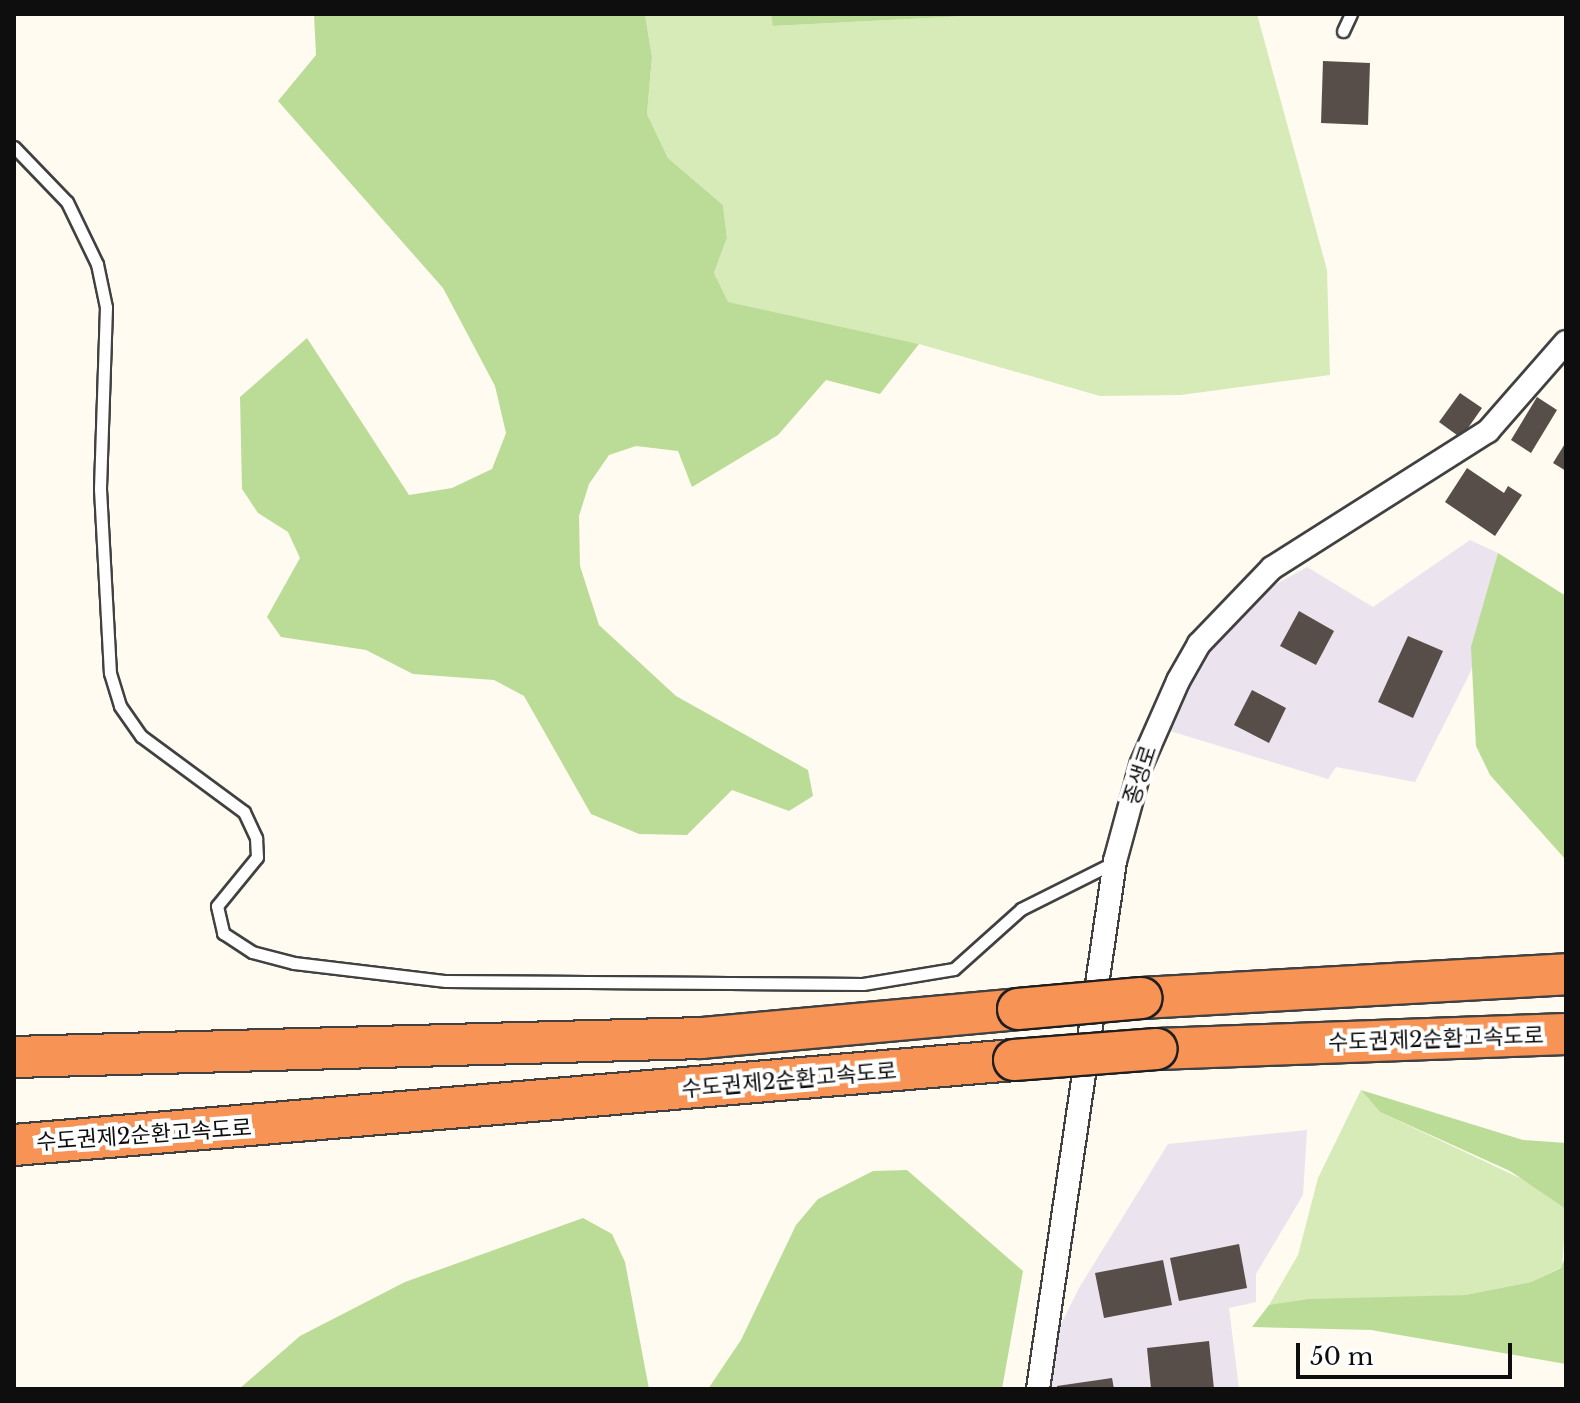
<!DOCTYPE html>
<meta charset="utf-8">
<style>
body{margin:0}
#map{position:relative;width:1580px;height:1403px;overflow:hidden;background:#fffbf0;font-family:"Libre Baskerville","Noto Sans KR",serif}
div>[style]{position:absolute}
.industrial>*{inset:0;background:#ebe3ed}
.green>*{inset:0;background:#d6ebb8}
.forest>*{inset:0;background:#bbdc97}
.building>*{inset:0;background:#574e4a}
.roads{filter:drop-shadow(2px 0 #414141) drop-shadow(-2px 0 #414141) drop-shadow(0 2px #414141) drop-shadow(0 -2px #414141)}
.service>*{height:11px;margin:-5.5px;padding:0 5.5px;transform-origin:5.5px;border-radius:5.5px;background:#fff}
.minor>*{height:22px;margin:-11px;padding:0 11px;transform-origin:11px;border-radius:11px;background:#fff}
.motorway>*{height:40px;margin:-20px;padding:0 20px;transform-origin:20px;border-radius:20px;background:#f79355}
.bridges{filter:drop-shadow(2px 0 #1f1f1f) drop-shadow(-2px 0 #1f1f1f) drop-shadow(0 2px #1f1f1f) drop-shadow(0 -2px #1f1f1f)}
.motorway-bridge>*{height:40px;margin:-20px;padding:0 20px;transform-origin:20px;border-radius:20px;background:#f79355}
span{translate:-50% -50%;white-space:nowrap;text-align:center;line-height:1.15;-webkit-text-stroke:8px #fff;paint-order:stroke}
.street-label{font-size:22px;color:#0e0e0e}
.frame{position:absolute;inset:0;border:16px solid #0e0e0e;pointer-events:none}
.scale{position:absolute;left:1296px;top:1343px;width:216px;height:36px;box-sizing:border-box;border:4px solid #0e0e0e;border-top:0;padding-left:10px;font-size:24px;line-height:28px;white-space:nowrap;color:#0e0e0e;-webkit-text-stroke:6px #fff;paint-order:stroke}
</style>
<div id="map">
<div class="industrial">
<div style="clip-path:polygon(1470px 540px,1498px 553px,1471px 671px,1415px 782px,1336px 767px,1328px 779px,1160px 728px,1192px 660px,1260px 593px,1307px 567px,1373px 607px)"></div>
<div style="clip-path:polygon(1307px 1130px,1303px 1195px,1256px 1274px,1256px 1302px,1229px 1308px,1239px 1389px,1040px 1389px,1052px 1342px,1079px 1288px,1168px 1144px)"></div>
</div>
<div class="green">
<div style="clip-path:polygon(645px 14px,771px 14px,774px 26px,1006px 14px,1257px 14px,1327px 270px,1330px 375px,1181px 395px,1100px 396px,919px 344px,728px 303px,714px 273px,727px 238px,723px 205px,668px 158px,647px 114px,652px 57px)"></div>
<div style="clip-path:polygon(1361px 1090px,1380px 1112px,1547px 1191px,1566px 1209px,1562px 1267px,1531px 1282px,1465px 1295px,1269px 1305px,1298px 1255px,1318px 1178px)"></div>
</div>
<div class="forest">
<div style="clip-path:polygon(314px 14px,645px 14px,652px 57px,647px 114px,668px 158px,723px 205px,727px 238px,714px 273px,728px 302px,919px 344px,880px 394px,826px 380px,778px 435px,692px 487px,678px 451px,636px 446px,609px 455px,589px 484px,579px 516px,580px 566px,599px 625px,676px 696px,808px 770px,813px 796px,789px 811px,732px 790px,687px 835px,639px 834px,591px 814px,524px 696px,494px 680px,413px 674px,366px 650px,281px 637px,267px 617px,300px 558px,288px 532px,258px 513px,242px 489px,240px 397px,307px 338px,409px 495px,452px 488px,492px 469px,506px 433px,495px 386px,443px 288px,278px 101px,316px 55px)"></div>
<div style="clip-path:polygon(771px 14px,1006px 14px,773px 26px)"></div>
<div style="clip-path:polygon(1498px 553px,1566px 596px,1566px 860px,1490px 775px,1476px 746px,1471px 647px)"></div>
<div style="clip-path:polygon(1361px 1090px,1523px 1140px,1566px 1143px,1566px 1209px,1510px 1171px,1380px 1112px)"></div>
<div style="clip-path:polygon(907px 1170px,1023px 1271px,1002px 1389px,708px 1389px,741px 1340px,796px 1225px,818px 1199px,873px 1171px)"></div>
<div style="clip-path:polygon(583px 1218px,612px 1234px,625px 1262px,649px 1389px,239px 1389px,300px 1336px,405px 1282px)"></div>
<div style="clip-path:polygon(1566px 1254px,1566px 1364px,1371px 1330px,1252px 1327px,1269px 1305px,1309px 1299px,1465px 1295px,1531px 1282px,1561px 1268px)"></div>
</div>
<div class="building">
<div style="clip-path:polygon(1323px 61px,1370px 63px,1368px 125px,1321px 123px)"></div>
<div style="clip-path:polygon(1460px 393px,1482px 408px,1461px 438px,1439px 422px)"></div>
<div style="clip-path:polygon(1537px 397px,1557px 410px,1531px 453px,1511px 440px)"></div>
<div style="clip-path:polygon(1566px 442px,1566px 471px,1553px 463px)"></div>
<div style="clip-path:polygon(1467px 468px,1504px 493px,1508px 486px,1522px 495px,1495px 536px,1445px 502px)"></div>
<div style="clip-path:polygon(1299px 611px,1334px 631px,1316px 665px,1280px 646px)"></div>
<div style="clip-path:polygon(1408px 636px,1443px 651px,1413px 718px,1378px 702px)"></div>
<div style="clip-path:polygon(1252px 690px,1286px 708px,1269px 743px,1234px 725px)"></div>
<div style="clip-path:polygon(1239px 1244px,1247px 1288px,1179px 1301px,1170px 1258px)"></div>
<div style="clip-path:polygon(1163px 1260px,1172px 1305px,1104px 1318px,1095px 1273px)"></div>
<div style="clip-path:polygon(1209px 1341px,1214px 1389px,1151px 1389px,1147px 1348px)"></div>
<div style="clip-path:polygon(1112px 1378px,1114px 1389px,1057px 1389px,1057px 1386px)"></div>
</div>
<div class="roads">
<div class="service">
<div style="left:1343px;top:31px;width:19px;rotate:-65deg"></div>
<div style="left:14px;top:147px;width:76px;rotate:46.1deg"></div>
<div style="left:67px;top:202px;width:69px;rotate:64.2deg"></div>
<div style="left:97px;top:264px;width:44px;rotate:78.2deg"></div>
<div style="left:106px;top:307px;width:182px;rotate:91.9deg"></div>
<div style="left:100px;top:489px;width:184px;rotate:86.9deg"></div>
<div style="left:110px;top:673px;width:34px;rotate:73deg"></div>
<div style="left:120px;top:706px;width:37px;rotate:55deg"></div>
<div style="left:141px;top:736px;width:128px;rotate:36.4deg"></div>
<div style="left:244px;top:812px;width:29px;rotate:65deg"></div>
<div style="left:256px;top:838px;width:19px;rotate:87deg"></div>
<div style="left:257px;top:857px;width:63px;rotate:129.2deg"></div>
<div style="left:217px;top:906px;width:28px;rotate:77deg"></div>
<div style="left:223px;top:933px;width:35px;rotate:33deg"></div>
<div style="left:252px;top:952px;width:43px;rotate:14.7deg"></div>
<div style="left:294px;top:963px;width:153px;rotate:6.8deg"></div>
<div style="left:446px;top:981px;width:417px;rotate:0.4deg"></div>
<div style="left:863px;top:984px;width:92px;rotate:-9.4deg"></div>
<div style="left:954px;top:969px;width:90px;rotate:-41.8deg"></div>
<div style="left:1021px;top:909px;width:105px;rotate:-26.6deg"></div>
</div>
<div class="minor">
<div style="left:1038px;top:1389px;width:534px;rotate:-81.7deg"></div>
<div style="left:1115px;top:861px;width:99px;rotate:-74.8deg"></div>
<div style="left:1141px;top:765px;width:92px;rotate:-66.2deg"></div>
<div style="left:1178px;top:681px;width:43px;rotate:-60.4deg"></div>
<div style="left:1199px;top:644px;width:105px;rotate:-46.2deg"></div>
<div style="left:1272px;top:568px;width:256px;rotate:-32.4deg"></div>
<div style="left:1488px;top:431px;width:118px;rotate:-48.8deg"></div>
</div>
<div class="motorway">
<div style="left:1142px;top:998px;width:425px;rotate:-3.2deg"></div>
<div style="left:1157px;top:1049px;width:409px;rotate:-2.1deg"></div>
<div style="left:14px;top:1057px;width:687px;rotate:-1.58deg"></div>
<div style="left:701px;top:1038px;width:318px;rotate:-5.2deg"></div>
<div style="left:14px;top:1145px;width:1004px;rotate:-4.86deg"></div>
</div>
</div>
<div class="bridges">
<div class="motorway-bridge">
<div style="left:1018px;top:1009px;width:124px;rotate:-5.1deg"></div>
<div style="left:1014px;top:1060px;width:143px;rotate:-4.4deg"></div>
</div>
</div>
<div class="street-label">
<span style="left:1140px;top:775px;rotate:-72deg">종생로</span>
<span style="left:1436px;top:1039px;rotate:-2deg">수도권제2순환고속도로</span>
<span style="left:789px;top:1080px;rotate:-5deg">수도권제2순환고속도로</span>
<span style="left:144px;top:1135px;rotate:-4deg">수도권제2순환고속도로</span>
</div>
<div class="frame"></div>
<div class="scale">50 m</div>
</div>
